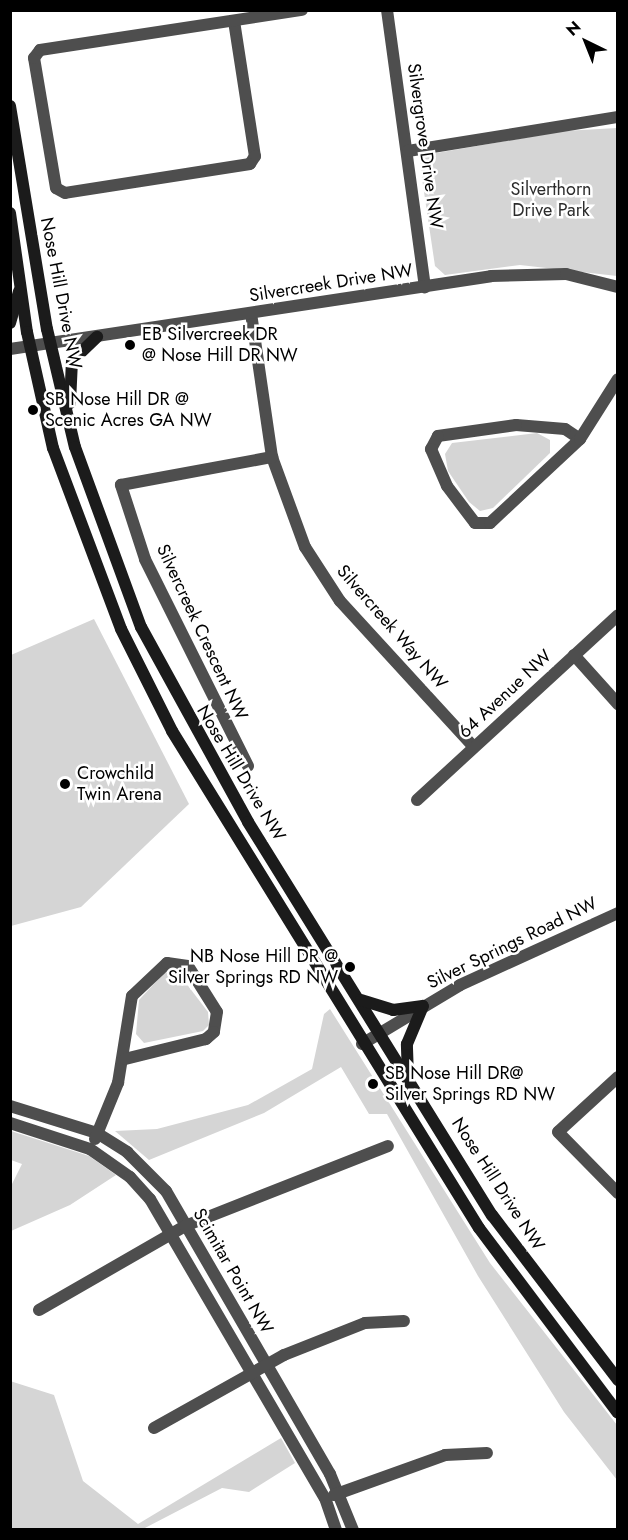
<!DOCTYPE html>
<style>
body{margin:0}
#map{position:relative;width:628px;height:1540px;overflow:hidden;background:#fff;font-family:Jost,sans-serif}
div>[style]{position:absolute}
.green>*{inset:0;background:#d5d5d5}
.minor>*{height:12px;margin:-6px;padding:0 6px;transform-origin:6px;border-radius:6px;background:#4e4e4e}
.tertiary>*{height:12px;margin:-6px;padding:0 6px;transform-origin:6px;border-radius:6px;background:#4e4e4e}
.secondary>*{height:12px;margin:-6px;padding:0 6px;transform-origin:6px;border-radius:6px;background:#1b1b1b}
.dots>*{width:16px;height:16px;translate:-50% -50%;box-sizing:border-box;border:3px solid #fff;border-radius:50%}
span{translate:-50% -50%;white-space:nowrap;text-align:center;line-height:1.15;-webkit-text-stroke:5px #fff;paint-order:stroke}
.street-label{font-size:18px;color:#000}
.park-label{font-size:18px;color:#2c2c2c}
.poi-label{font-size:18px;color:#000}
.left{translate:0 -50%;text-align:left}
.right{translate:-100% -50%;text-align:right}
.frame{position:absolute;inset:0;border:12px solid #000;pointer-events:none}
.north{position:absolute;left:556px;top:12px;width:60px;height:60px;-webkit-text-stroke:4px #fff;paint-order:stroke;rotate:317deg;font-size:16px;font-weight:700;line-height:24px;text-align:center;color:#000}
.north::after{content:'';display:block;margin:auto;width:21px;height:27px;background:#000;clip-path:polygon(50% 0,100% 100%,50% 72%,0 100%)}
</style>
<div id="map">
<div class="green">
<div style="clip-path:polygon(617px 128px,617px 276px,520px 265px,445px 275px,435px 266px,420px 165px,425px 155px,564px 131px)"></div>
<div style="clip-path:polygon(537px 433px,550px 440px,550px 453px,493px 508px,480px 511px,469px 502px,448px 471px,445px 454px,452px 443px)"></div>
<div style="clip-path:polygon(94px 619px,189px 804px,81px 907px,11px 926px,11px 655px)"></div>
<div style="clip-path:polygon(176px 970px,208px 1012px,209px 1025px,203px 1031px,144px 1043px,136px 1034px,139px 1000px,164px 973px)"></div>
<div style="clip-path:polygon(330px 1009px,490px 1263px,617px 1425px,617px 1480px,564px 1412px,478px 1276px,387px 1114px,369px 1114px,341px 1067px,264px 1113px,149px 1160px,115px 1131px,157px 1129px,248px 1105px,312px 1069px,324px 1014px)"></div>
<div style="clip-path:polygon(11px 1131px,89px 1156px,116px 1175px,70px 1205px,11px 1231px,11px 1186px,22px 1164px,11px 1160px)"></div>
<div style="clip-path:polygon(10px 1381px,54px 1395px,83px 1481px,138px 1524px,281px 1438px,295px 1463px,249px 1492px,222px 1488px,143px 1529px,11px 1529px)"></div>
</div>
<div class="minor">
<div style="left:387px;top:10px;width:280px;rotate:82.2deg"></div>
<div style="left:234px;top:21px;width:137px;rotate:81.2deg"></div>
<div style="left:255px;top:156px;width:9px;rotate:122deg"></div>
<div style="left:250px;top:164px;width:187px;rotate:171.1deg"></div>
<div style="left:65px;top:193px;width:10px;rotate:-151deg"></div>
<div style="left:56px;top:188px;width:132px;rotate:-99.6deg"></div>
<div style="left:34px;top:58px;width:10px;rotate:-53deg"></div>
<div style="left:40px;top:50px;width:265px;rotate:-8.7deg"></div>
<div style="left:408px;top:151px;width:213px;rotate:-9.2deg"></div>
<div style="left:251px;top:313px;width:146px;rotate:81.7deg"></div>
<div style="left:272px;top:457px;width:96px;rotate:69.9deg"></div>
<div style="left:305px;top:547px;width:64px;rotate:57.1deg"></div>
<div style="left:340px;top:601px;width:198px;rotate:47.5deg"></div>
<div style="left:50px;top:343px;width:446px;rotate:-8.6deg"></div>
<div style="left:491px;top:276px;width:75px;rotate:-1.5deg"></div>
<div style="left:566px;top:274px;width:54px;rotate:14deg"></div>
<div style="left:580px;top:439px;width:18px;rotate:-146deg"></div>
<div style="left:565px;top:429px;width:49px;rotate:-175.3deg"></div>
<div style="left:516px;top:425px;width:79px;rotate:172deg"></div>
<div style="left:438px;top:436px;width:15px;rotate:118deg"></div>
<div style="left:431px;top:449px;width:40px;rotate:66.6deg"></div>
<div style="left:447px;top:486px;width:46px;rotate:52.9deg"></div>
<div style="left:475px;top:523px;width:15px"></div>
<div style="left:490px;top:523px;width:123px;rotate:-43deg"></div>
<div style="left:580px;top:439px;width:71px;rotate:-57.7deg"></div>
<div style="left:574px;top:655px;width:66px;rotate:48.1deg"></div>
<div style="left:248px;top:766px;width:231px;rotate:-116.5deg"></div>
<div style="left:145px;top:559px;width:78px;rotate:-108deg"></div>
<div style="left:121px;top:485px;width:154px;rotate:-10.5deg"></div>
<div style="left:417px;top:800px;width:273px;rotate:-42.6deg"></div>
<div style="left:618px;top:1077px;width:81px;rotate:137.5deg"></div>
<div style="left:558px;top:1132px;width:86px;rotate:45.5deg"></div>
<div style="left:10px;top:1106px;width:91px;rotate:17.2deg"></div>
<div style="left:97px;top:1133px;width:36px;rotate:32deg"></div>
<div style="left:127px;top:1152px;width:55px;rotate:45deg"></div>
<div style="left:166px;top:1191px;width:327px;rotate:59.9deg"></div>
<div style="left:330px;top:1474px;width:61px;rotate:67.7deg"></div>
<div style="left:10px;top:1123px;width:84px;rotate:18deg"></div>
<div style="left:90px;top:1149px;width:49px;rotate:35deg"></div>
<div style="left:130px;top:1177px;width:30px;rotate:48deg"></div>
<div style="left:150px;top:1199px;width:346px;rotate:59.7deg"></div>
<div style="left:325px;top:1498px;width:34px;rotate:71deg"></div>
<div style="left:95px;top:1139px;width:61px;rotate:-67.7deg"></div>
<div style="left:118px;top:1083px;width:88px;rotate:-80.9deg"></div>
<div style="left:132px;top:996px;width:48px;rotate:-43.3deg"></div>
<div style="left:167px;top:963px;width:21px;rotate:8deg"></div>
<div style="left:188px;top:966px;width:54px;rotate:57.8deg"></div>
<div style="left:217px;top:1012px;width:20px;rotate:99deg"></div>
<div style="left:214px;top:1032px;width:11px;rotate:139deg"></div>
<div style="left:206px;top:1039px;width:83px;rotate:166.1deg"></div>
<div style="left:39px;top:1310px;width:168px;rotate:-29.9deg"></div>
<div style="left:185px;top:1226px;width:218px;rotate:-21.5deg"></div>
<div style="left:154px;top:1428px;width:149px;rotate:-29.3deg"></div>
<div style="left:284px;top:1355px;width:87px;rotate:-21.6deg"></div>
<div style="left:365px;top:1323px;width:39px;rotate:-3deg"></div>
<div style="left:334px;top:1495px;width:118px;rotate:-19.8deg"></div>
<div style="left:445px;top:1455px;width:42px;rotate:-2.7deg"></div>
</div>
<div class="tertiary">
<div style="left:10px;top:349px;width:40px;rotate:-8.5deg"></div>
<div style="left:362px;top:1044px;width:114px;rotate:-31deg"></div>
<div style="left:460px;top:985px;width:174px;rotate:-24.5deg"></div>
</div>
<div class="secondary">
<div style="left:10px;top:106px;width:226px;rotate:80.6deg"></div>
<div style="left:47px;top:329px;width:121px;rotate:76.7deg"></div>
<div style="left:75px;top:447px;width:192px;rotate:69.9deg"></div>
<div style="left:141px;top:627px;width:222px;rotate:61.2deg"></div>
<div style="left:248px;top:822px;width:463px;rotate:58.2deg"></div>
<div style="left:492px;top:1215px;width:208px;rotate:52.6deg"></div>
<div style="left:10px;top:213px;width:120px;rotate:81.9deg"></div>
<div style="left:27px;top:332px;width:119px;rotate:77.4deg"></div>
<div style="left:53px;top:448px;width:193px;rotate:69.4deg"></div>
<div style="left:121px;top:629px;width:114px;rotate:63.4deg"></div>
<div style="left:172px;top:731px;width:584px;rotate:58.3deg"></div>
<div style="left:479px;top:1228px;width:231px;rotate:53.1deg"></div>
<div style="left:10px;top:323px;width:33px;rotate:-74deg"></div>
<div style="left:70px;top:403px;width:42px;rotate:-87.3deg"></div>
<div style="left:72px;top:361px;width:35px;rotate:-44deg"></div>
<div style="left:361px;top:1000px;width:34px;rotate:17deg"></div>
<div style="left:393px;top:1010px;width:30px;rotate:-8deg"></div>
<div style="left:408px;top:1077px;width:33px;rotate:-92deg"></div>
<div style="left:407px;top:1044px;width:41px;rotate:-67.2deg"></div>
</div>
<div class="dots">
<div style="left:130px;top:345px;background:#000"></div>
<div style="left:33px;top:410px;background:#000"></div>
<div style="left:65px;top:784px;background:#000"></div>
<div style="left:350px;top:967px;background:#000"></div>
<div style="left:373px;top:1084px;background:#000"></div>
</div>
<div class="street-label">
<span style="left:425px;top:146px;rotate:82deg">Silvergrove Drive NW</span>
<span style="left:331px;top:283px;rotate:-9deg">Silvercreek Drive NW</span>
<span style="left:61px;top:293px;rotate:79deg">Nose Hill Drive NW</span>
<span style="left:392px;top:627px;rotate:49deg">Silvercreek Way NW</span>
<span style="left:202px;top:632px;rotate:65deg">Silvercreek Crescent NW</span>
<span style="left:505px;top:694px;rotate:-43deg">64 Avenue NW</span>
<span style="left:241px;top:773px;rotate:59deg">Nose Hill Drive NW</span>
<span style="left:512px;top:943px;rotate:-26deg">Silver Springs Road NW</span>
<span style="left:498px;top:1184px;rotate:57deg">Nose Hill Drive NW</span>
<span style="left:233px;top:1271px;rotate:60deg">Scimitar Point NW</span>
</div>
<div class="park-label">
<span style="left:551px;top:200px">Silverthorn<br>Drive Park</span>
</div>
<div class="poi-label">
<span class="left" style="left:142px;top:345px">EB Silvercreek DR<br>@ Nose Hill DR NW</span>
<span class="left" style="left:45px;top:410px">SB Nose Hill DR @<br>Scenic Acres GA NW</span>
<span class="left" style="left:77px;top:784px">Crowchild<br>Twin Arena</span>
<span class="right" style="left:338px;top:967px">NB Nose Hill DR @<br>Silver Springs RD NW</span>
<span class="left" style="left:385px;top:1084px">SB Nose Hill DR@<br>Silver Springs RD NW</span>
</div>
<div class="frame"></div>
<div class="north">N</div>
</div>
